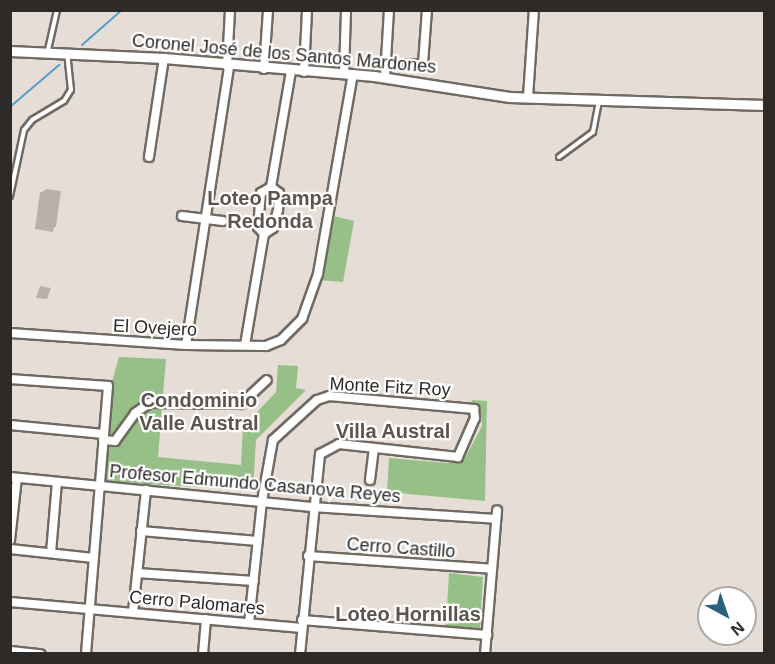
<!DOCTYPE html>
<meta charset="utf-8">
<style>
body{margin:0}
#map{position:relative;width:775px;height:664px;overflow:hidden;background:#e6ded6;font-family:Helvetica,sans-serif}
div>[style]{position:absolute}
.green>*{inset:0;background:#96c087}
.shadow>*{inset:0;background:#0003}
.stream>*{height:2px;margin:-1px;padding:0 1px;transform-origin:1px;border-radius:1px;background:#529ecb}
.building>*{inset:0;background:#b9b1aa}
.roads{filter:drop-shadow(2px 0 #716a63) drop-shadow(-2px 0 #716a63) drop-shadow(0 2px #716a63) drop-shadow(0 -2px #716a63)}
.service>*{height:4px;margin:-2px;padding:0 2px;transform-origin:2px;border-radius:2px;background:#fff}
.minor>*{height:8px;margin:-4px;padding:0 4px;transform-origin:4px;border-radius:4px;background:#fff}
.tertiary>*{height:9px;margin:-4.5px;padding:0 4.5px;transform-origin:4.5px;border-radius:4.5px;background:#fff}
span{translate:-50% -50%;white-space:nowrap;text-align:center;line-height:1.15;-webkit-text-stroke:4.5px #fff;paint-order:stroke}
.street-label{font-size:18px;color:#2d2a27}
.neighbourhood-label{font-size:20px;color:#5c554f;font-weight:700}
.frame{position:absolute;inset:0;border:12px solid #2d2a27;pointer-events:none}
.north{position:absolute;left:697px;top:586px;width:60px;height:60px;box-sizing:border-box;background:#fff;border:2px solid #abaaa9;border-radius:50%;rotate:140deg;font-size:16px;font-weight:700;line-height:24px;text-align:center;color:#2d2a27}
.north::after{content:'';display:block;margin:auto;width:21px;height:27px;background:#2b607c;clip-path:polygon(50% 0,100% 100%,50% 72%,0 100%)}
</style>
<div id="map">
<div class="green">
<div style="clip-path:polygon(329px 215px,354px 221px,343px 282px,319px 280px)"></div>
<div style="clip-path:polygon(119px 357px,166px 359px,158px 457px,241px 465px,243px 427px,276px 392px,278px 365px,298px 366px,296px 388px,306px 390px,256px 440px,253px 491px,106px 481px,112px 382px)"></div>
<div style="clip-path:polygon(471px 400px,487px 401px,485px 501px,387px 492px,389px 458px,447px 463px,464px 460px,482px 426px,481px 413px)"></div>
<div style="clip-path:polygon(449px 573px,483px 577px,480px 629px,446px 626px)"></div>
</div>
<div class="shadow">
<div style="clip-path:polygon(46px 189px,61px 191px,56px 226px,52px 230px,41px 193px)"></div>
<div style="clip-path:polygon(40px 286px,51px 288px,47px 299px,36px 298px)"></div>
</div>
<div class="stream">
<div style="left:82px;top:45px;width:53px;rotate:-41.2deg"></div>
<div style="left:10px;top:107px;width:65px;rotate:-40.6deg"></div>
</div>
<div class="building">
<div style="clip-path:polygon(40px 192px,58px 194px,53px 232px,35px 229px)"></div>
</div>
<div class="roads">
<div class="service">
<div style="left:48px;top:50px;width:41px;rotate:-77.3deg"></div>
<div style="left:559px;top:157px;width:42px;rotate:-36.3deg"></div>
<div style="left:593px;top:132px;width:33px;rotate:-79deg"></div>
<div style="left:10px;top:196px;width:67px;rotate:-78deg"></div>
<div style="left:24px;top:130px;width:13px;rotate:-51deg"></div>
<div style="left:32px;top:120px;width:37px;rotate:-31deg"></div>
<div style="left:64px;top:101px;width:13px;rotate:-58deg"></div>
<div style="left:71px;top:90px;width:36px;rotate:-96deg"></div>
</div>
<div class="minor">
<div style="left:408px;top:64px;width:15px"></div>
<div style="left:423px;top:64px;width:54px;rotate:-85.8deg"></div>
<div style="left:227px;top:66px;width:56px;rotate:-86.9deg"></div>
<div style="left:264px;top:69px;width:59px;rotate:-86.1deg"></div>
<div style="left:304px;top:72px;width:62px;rotate:-87.2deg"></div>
<div style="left:344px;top:74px;width:64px;rotate:-88.2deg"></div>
<div style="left:385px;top:77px;width:67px;rotate:-86.6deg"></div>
<div style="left:528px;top:97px;width:87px;rotate:-86.1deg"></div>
<div style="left:149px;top:157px;width:100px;rotate:-81.4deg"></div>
<div style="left:271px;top:187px;width:118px;rotate:-80.2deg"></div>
<div style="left:182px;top:216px;width:41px;rotate:7deg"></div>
<div style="left:10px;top:333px;width:176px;rotate:3.9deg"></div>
<div style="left:186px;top:345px;width:80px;rotate:0.7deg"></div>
<div style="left:266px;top:346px;width:16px;rotate:-22deg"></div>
<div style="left:281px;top:340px;width:30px;rotate:-45deg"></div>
<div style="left:302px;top:319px;width:48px;rotate:-70.4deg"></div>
<div style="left:318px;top:274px;width:203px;rotate:-80.1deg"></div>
<div style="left:186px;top:345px;width:282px;rotate:-81.2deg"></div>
<div style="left:245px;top:345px;width:113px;rotate:-80.3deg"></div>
<div style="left:264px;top:234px;width:9px;rotate:-131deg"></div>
<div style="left:258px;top:227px;width:34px;rotate:-85deg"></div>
<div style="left:261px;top:193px;width:12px;rotate:-31deg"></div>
<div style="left:271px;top:187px;width:10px;rotate:37deg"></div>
<div style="left:279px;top:193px;width:17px;rotate:93deg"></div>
<div style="left:278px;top:210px;width:19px;rotate:106deg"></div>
<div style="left:273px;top:228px;width:11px;rotate:146deg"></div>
<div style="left:10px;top:379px;width:98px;rotate:4.1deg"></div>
<div style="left:108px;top:386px;width:269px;rotate:94.7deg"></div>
<div style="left:10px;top:425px;width:94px;rotate:5.5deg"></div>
<div style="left:103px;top:440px;width:12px;rotate:5deg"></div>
<div style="left:115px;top:441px;width:34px;rotate:-54deg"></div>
<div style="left:135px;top:413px;width:18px;rotate:-34deg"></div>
<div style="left:150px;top:403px;width:91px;rotate:0.6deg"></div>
<div style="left:241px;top:404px;width:35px;rotate:-43deg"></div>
<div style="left:10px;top:477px;width:303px;rotate:5.7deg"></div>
<div style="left:312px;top:507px;width:184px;rotate:3.7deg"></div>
<div style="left:370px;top:480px;width:32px;rotate:-83deg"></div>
<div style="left:141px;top:531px;width:117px;rotate:4.9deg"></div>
<div style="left:10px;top:540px;width:62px;rotate:-83.6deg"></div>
<div style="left:10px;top:549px;width:84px;rotate:6.1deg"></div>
<div style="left:51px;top:553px;width:71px;rotate:-85.2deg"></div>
<div style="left:308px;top:556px;width:184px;rotate:4deg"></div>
<div style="left:137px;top:573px;width:117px;rotate:3.9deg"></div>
<div style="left:10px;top:602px;width:293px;rotate:5.1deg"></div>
<div style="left:133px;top:612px;width:123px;rotate:-83.9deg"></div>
<div style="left:302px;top:620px;width:186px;rotate:4.6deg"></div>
<div style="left:249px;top:623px;width:123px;rotate:-83.9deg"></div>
<div style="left:262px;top:501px;width:62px;rotate:-79.8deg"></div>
<div style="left:273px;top:440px;width:59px;rotate:-42.3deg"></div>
<div style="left:317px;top:400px;width:13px;rotate:-18deg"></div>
<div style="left:329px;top:396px;width:146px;rotate:5.1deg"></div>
<div style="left:474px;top:409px;width:9px;rotate:84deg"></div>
<div style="left:475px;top:418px;width:43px;rotate:113.6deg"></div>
<div style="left:458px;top:457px;width:120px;rotate:-173.8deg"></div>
<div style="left:339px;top:444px;width:21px;rotate:152deg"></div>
<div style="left:320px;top:454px;width:201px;rotate:95.7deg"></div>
<div style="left:203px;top:654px;width:35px;rotate:-85deg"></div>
<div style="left:485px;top:654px;width:144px;rotate:-85.2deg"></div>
</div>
<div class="tertiary">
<div style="left:10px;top:51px;width:154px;rotate:2.6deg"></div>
<div style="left:164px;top:58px;width:211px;rotate:4.9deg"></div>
<div style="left:374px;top:76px;width:137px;rotate:8.8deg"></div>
<div style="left:509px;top:97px;width:255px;rotate:1.8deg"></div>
<div style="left:10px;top:651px;width:30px;rotate:6deg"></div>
</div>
</div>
<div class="street-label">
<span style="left:284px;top:54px;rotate:5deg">Coronel José de los Santos Mardones</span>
<span style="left:155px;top:328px;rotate:3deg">El Ovejero</span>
<span style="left:390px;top:387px;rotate:3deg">Monte Fitz Roy</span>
<span style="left:255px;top:484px;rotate:5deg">Profesor Edmundo Casanova Reyes</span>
<span style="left:401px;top:548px;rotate:4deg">Cerro Castillo</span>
<span style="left:197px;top:603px;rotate:5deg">Cerro Palomares</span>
</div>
<div class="neighbourhood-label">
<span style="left:270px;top:210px">Loteo Pampa<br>Redonda</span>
<span style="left:199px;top:412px">Condominio<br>Valle Austral</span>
<span style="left:393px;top:431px">Villa Austral</span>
<span style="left:408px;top:614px">Loteo Hornillas</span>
</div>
<div class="frame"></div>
<div class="north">N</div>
</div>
